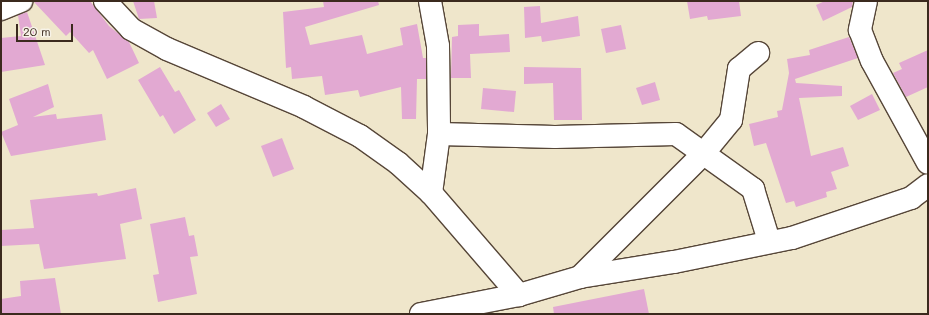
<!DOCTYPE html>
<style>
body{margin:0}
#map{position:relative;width:929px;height:315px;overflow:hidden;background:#efe6cb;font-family:Mali,sans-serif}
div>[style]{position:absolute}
.building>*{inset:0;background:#e2a9d2}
.roads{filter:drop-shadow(1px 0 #564638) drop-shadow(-1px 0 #564638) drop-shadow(0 1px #564638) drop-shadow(0 -1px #564638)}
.minor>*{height:22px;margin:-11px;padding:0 11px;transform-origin:11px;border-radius:11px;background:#fff}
span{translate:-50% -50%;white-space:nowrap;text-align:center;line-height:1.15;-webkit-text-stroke:3.5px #f7f3e8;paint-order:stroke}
.frame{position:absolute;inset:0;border:2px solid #3b2a1e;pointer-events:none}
.scale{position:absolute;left:16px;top:24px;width:57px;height:18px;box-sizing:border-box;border:2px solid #3b2a1e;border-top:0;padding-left:5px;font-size:12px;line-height:14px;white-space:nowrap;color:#3b2a1e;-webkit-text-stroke:3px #f7f3e8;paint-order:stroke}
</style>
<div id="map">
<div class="building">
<div style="clip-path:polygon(33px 1px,90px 1px,109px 26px,129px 42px,139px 63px,107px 79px,93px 50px,89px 53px,70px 32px,66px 36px)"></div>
<div style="clip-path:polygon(133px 1px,154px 1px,157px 18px,139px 19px)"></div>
<div style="clip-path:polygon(323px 1px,378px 1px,379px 5px,305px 27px,310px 45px,362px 35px,367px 54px,403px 45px,400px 28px,417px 24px,423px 58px,426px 58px,426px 79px,417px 79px,416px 119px,402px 119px,401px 87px,360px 97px,358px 90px,325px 95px,322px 76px,292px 79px,291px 67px,286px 68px,283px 12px,324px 7px)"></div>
<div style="clip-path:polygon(687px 1px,739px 1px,741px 16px,708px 20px,707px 16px,690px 19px)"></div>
<div style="clip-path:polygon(825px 1px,853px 1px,852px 7px,823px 21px,816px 5px)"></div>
<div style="clip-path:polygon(540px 6px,541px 23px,578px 16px,580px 36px,542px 42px,541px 36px,525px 38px,524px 7px)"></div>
<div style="clip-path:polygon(27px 12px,45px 65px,1px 72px,1px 38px,21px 36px,18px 15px)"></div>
<div style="clip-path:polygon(479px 24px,479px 36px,509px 34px,510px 52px,470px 54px,471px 78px,451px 78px,452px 37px,458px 36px,458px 25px)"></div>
<div style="clip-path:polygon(621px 25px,626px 49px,606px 53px,601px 29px)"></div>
<div style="clip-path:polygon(849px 37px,858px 58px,795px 79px,796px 83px,842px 86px,842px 96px,799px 98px,811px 156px,843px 147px,849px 166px,831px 172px,837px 189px,826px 192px,827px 197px,796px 207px,794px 201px,786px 203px,766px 143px,754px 146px,749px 124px,778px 117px,777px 111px,782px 110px,789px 73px,787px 59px,810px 55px,809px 50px)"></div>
<div style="clip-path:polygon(928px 50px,928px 87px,906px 97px,893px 73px,902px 69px,899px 63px)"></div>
<div style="clip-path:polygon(160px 67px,175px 92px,179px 90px,196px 120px,174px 134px,163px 115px,160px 117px,138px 80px)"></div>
<div style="clip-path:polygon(524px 67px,581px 68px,582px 120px,554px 120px,553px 83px,524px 84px)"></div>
<div style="clip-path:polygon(655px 82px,660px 100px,642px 105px,636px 88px)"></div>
<div style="clip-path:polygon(48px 84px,54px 107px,33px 117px,56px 114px,57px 119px,102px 114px,106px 140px,11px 156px,1px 132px,18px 125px,9px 99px)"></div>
<div style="clip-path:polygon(483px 88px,516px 91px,514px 112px,481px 109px)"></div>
<div style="clip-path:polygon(872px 94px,880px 110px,858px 120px,850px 106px)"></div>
<div style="clip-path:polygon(221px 104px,230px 119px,216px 127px,207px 113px)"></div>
<div style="clip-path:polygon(282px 138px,294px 169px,273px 177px,261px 146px)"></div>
<div style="clip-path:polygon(136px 188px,142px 219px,120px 224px,126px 259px,44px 269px,39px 244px,1px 246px,1px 230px,34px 228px,30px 200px,97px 193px,98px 196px)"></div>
<div style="clip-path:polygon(185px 217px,189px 236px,194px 235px,198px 256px,190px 257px,197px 294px,158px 302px,153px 275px,159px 274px,150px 224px)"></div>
<div style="clip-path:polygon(55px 278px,61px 314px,1px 314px,1px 299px,21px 296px,20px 281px)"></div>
<div style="clip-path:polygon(644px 289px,649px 314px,554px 314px,553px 307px)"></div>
</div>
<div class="roads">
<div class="minor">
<div style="left:105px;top:1px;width:38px;rotate:47deg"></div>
<div style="left:131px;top:29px;width:41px;rotate:29.1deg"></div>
<div style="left:167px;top:49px;width:149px;rotate:22.9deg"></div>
<div style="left:304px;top:107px;width:63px;rotate:27.4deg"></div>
<div style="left:360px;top:136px;width:47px;rotate:35.4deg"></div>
<div style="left:398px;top:163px;width:45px;rotate:42.3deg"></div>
<div style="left:431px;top:193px;width:135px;rotate:49.2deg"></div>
<div style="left:430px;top:1px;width:46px;rotate:79.9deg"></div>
<div style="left:438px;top:46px;width:88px;rotate:89.3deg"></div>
<div style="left:439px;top:134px;width:60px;rotate:97.7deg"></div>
<div style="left:866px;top:1px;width:30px;rotate:102deg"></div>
<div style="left:860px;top:30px;width:33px;rotate:69deg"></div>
<div style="left:872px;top:61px;width:116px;rotate:61.2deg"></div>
<div style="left:1px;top:9px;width:22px;rotate:-22deg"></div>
<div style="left:439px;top:134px;width:116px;rotate:1.5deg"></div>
<div style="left:555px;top:137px;width:121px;rotate:-1.4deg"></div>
<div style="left:676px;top:134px;width:95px;rotate:35.5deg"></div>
<div style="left:753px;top:189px;width:54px;rotate:72.9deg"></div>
<div style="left:580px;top:277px;width:174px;rotate:-45deg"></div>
<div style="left:703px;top:154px;width:44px;rotate:-50.5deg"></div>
<div style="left:731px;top:120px;width:52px;rotate:-81.1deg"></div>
<div style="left:739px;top:69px;width:25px;rotate:-40deg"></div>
<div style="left:421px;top:314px;width:100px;rotate:-11deg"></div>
<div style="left:519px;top:295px;width:64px;rotate:-16.4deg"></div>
<div style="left:580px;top:277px;width:95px;rotate:-9.1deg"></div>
<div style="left:674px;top:262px;width:120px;rotate:-11.5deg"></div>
<div style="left:792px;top:238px;width:126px;rotate:-18.6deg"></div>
<div style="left:911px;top:198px;width:21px;rotate:-37deg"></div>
</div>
</div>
<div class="frame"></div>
<div class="scale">20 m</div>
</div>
